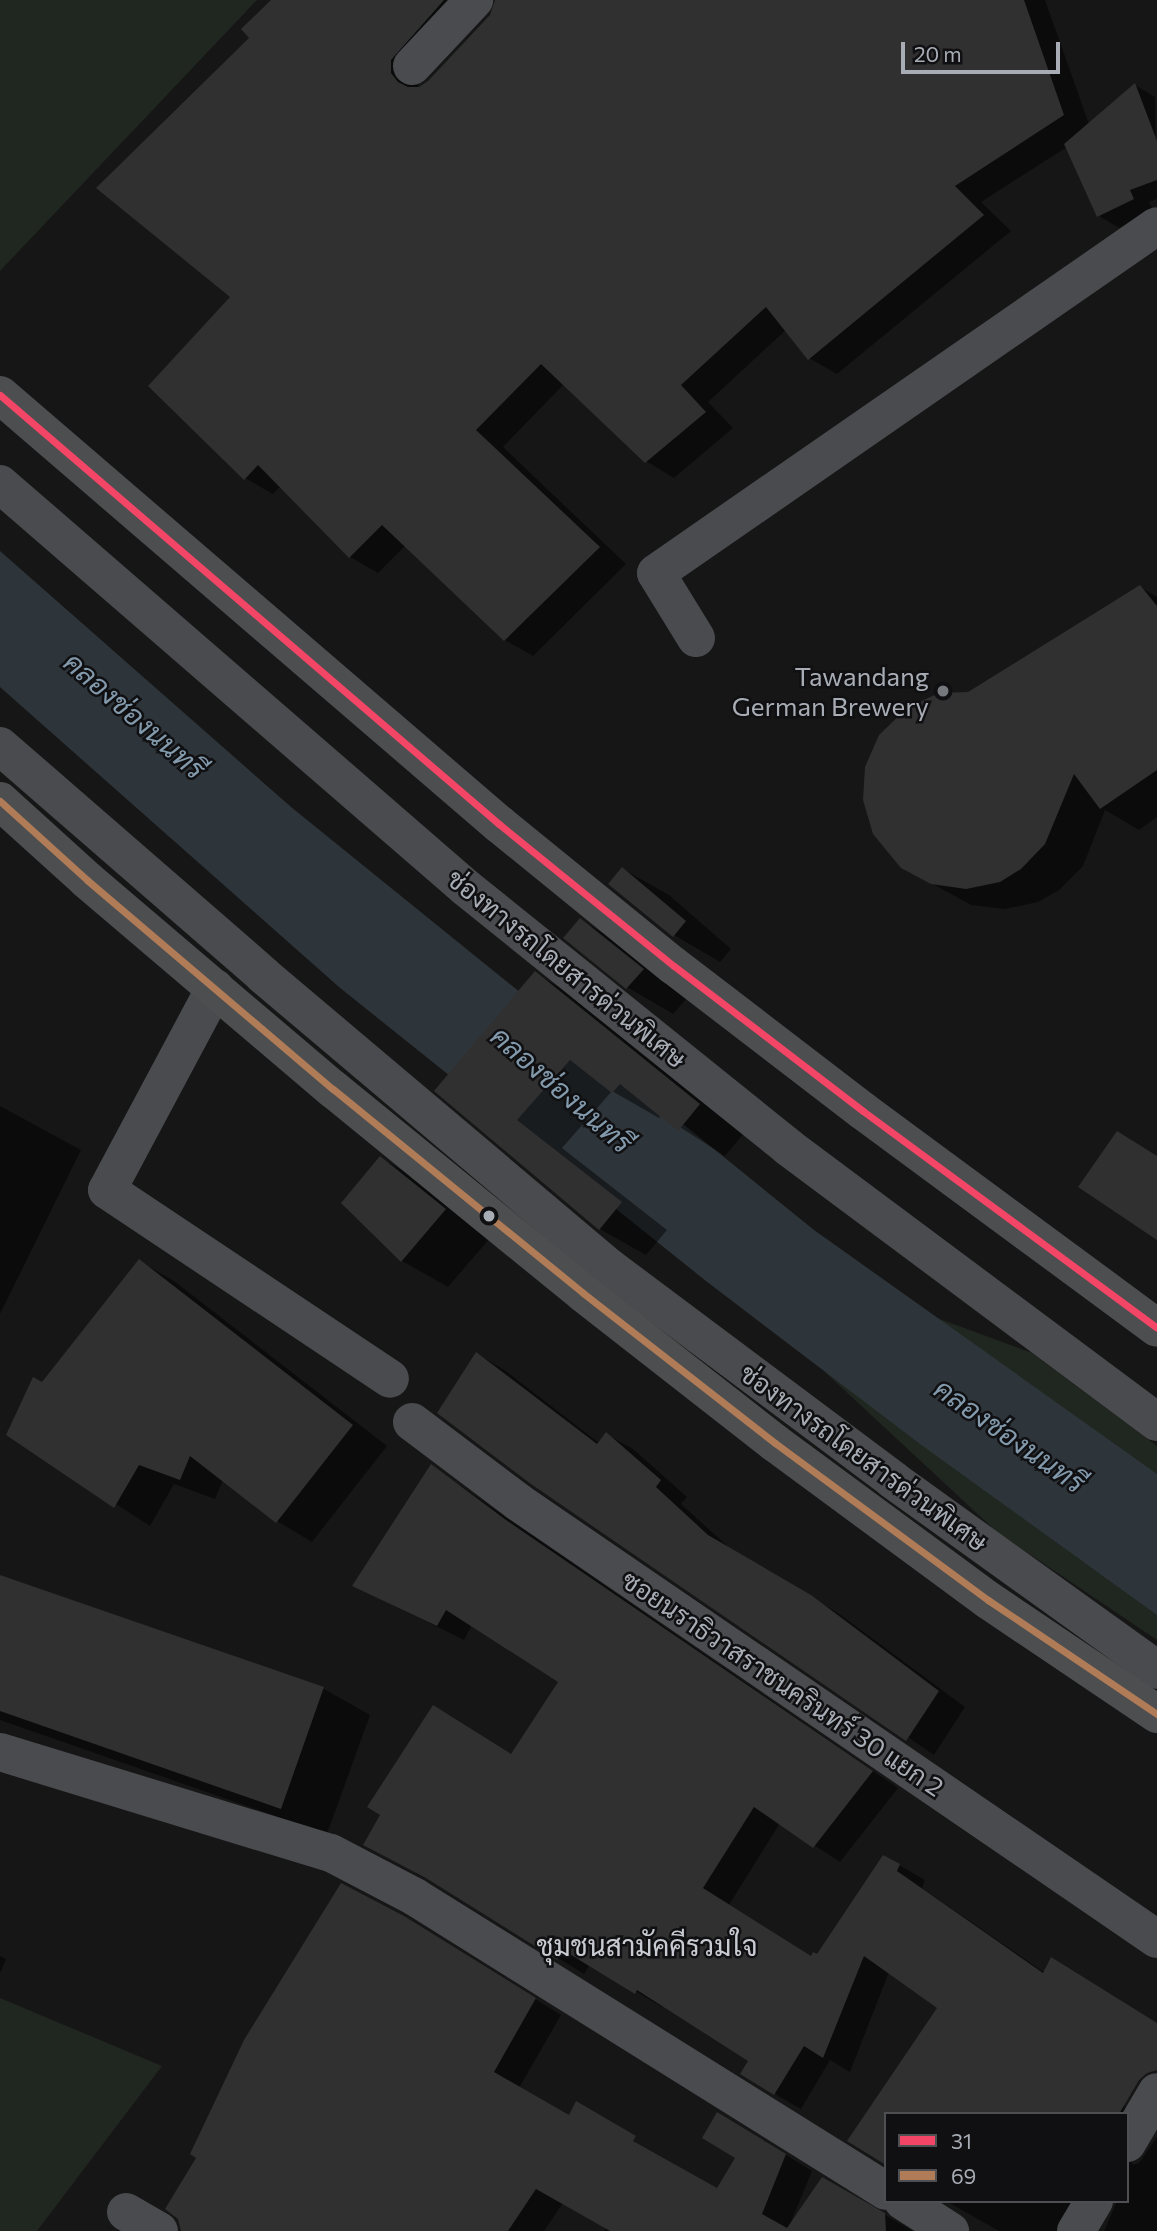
<!DOCTYPE html>
<meta charset="utf-8">
<style>
body{margin:0}
#map{position:relative;width:1157px;height:2231px;overflow:hidden;background:#161616;font-family:Commissioner,Sarabun,sans-serif}
div>[style]{position:absolute}
.green>*{inset:0;background:#202620}
.water>*{inset:0;background:#2e353a}
.shadow>*{inset:0;background:#0007}
.building>*{inset:0;background:#303031}
.minor>*{height:38px;margin:-19px;padding:0 19px;transform-origin:19px;border-radius:19px;background:#4a4b4e}
.major>*{height:38px;margin:-19px;padding:0 19px;transform-origin:19px;border-radius:19px;background:#4d4e50}
.bus-1>*{height:7px;margin:-3.5px;padding:0 3.5px;transform-origin:3.5px;border-radius:3.5px;background:#f34667}
.bus-2>*{height:7px;margin:-3.5px;padding:0 3.5px;transform-origin:3.5px;border-radius:3.5px;background:#b07c57}
.dots>*{width:19px;height:19px;translate:-50% -50%;box-sizing:border-box;border:4px solid #101012;border-radius:50%}
span{translate:-50% -50%;white-space:nowrap;text-align:center;line-height:1.15;-webkit-text-stroke:5px #101012;paint-order:stroke}
.poi-label{font-size:26px;color:#a8adb5}
.right{translate:-100% -50%;text-align:right}
.street-label{font-size:26px;color:#a8adb5}
.water-label{font-size:28px;color:#839aad;font-style:italic}
.neighbourhood-label{font-size:28px;color:#c9cbd2}
.legend{position:absolute;left:884px;top:2112px;width:245px;height:91px;box-sizing:border-box;background:#101012;border:2px solid #4d4f53;margin:0;padding:9px 12px;list-style:none;font-size:21px;color:#a8adb5}
.legend li{display:flex;align-items:center;gap:14px;height:35px}
.legend b{width:35px;border:2px solid #4d4f53}
.scale{position:absolute;left:901px;top:42px;width:159px;height:32px;box-sizing:border-box;border:4px solid #a8adb5;border-top:0;padding-left:9px;font-size:21px;line-height:24px;white-space:nowrap;color:#a8adb5;-webkit-text-stroke:5px #101012;paint-order:stroke}
</style>
<div id="map">
<div class="green">
<div style="clip-path:polygon(0 0,257px 0,0 271px)"></div>
<div style="clip-path:polygon(937px 1318px,1032px 1353px,1157px 1446px,1157px 1640px,998px 1533px,826px 1373px)"></div>
<div style="clip-path:polygon(0 1998px,162px 2066px,37px 2231px,0 2231px)"></div>
</div>
<div class="water">
<div style="clip-path:polygon(0 551px,291px 807px,814px 1230px,1157px 1474px,1157px 1615px,920px 1444px,706px 1281px,339px 987px,0 687px)"></div>
</div>
<div class="shadow">
<div style="clip-path:polygon(274px 0,487px 0,418px 78px,418px 89px,429px 83px,492px 15px,497px 0,1045px 0,1089px 124px,1135px 85px,1155px 97px,1157px 199px,1149px 202px,1153px 210px,1119px 228px,1099px 216px,1067px 147px,981px 202px,1011px 231px,837px 374px,809px 358px,787px 329px,708px 402px,733px 428px,674px 478px,646px 461px,564px 384px,503px 447px,626px 564px,533px 656px,505px 640px,406px 545px,378px 573px,350px 557px,281px 486px,273px 494px,245px 478px,233px 297px,251px 38px)"></div>
<div style="clip-path:polygon(1140px 587px,1157px 597px,1157px 817px,1139px 830px,1105px 810px,1083px 866px,1059px 890px,1038px 902px,1005px 909px,971px 905px,902px 867px,969px 694px)"></div>
<div style="clip-path:polygon(623px 869px,669px 895px,731px 949px,720px 962px,674px 935px)"></div>
<div style="clip-path:polygon(580px 920px,626px 946px,688px 997px,673px 1014px,627px 987px)"></div>
<div style="clip-path:polygon(535px 973px,581px 1000px,745px 1132px,725px 1156px,661px 1115px,659px 1118px,612px 1091px,562px 1148px,667px 1230px,646px 1255px,600px 1229px,437px 1091px)"></div>
<div style="clip-path:polygon(0 1106px,81px 1150px,0 1314px)"></div>
<div style="clip-path:polygon(381px 1158px,427px 1185px,491px 1237px,448px 1287px,402px 1261px,343px 1203px)"></div>
<div style="clip-path:polygon(139px 1261px,174px 1281px,387px 1446px,312px 1542px,277px 1521px,223px 1480px,215px 1499px,174px 1484px,150px 1526px,8px 1434px,42px 1384px)"></div>
<div style="clip-path:polygon(477px 1354px,503px 1369px,599px 1443px,606px 1434px,633px 1449px,687px 1497px,681px 1504px,734px 1552px,838px 1613px,965px 1707px,934px 1755px,532px 1483px)"></div>
<div style="clip-path:polygon(432px 1466px,898px 1788px,840px 1862px,780px 1823px,729px 1905px,812px 1957px,818px 1956px,899px 1865px,925px 1880px,922px 1888px,1045px 1973px,1157px 2024px,1157px 2036px,1123px 2106px,1150px 2121px,1131px 2158px,1133px 2165px,1139px 2163px,1157px 2137px,1157px 2231px,1104px 2231px,1117px 2201px,1127px 2201px,1127px 2114px,886px 2114px,849px 2140px,939px 2008px,889px 1972px,850px 2072px,830px 2060px,801px 2109px,775px 2094px,750px 2060px,664px 2005px,662px 2007px,590px 1964px,584px 1974px,442px 1886px,513px 1756px,560px 1681px,472px 1625px,464px 1640px,354px 1586px)"></div>
<div style="clip-path:polygon(0 1576px,324px 1689px,370px 1715px,327px 1834px,0 1720px)"></div>
<div style="clip-path:polygon(431px 1934px,561px 2015px,519px 2088px,563px 2203px,544px 2231px,182px 2231px)"></div>
<div style="clip-path:polygon(0 1956px,6px 1959px,0 1973px)"></div>
<div style="clip-path:polygon(744px 2129px,812px 2171px,791px 2222px,823px 2179px,913px 2231px,604px 2231px,651px 2153px,718px 2191px,737px 2157px)"></div>
<div style="clip-path:polygon(946px 2201px,1105px 2201px,1086px 2231px,999px 2231px)"></div>
</div>
<div class="building">
<div style="clip-path:polygon(271px 0,444px 0,391px 60px,391px 73px,398px 82px,408px 87px,419px 87px,428px 81px,490px 15px,495px 0,1024px 0,1064px 115px,955px 186px,984px 215px,808px 360px,766px 307px,681px 385px,706px 412px,645px 463px,541px 364px,476px 430px,600px 547px,504px 641px,382px 525px,349px 558px,258px 465px,244px 480px,148px 386px,230px 297px,96px 188px,249px 38px,241px 29px)"></div>
<div style="clip-path:polygon(1135px 83px,1157px 141px,1157px 180px,1130px 190px,1134px 199px,1097px 217px,1064px 144px)"></div>
<div style="clip-path:polygon(1140px 585px,1157px 606px,1157px 770px,1100px 809px,1074px 774px,1045px 844px,1021px 869px,1000px 882px,966px 889px,931px 884px,901px 868px,873px 834px,863px 800px,865px 767px,879px 735px,907px 708px,939px 693px,968px 692px)"></div>
<div style="clip-path:polygon(622px 867px,686px 921px,673px 937px,608px 884px)"></div>
<div style="clip-path:polygon(580px 918px,644px 969px,626px 989px,563px 938px)"></div>
<div style="clip-path:polygon(535px 971px,700px 1104px,678px 1131px,620px 1084px,612px 1093px,570px 1060px,517px 1120px,622px 1202px,599px 1230px,434px 1091px)"></div>
<div style="clip-path:polygon(1117px 1131px,1157px 1156px,1157px 1240px,1078px 1187px)"></div>
<div style="clip-path:polygon(380px 1156px,446px 1209px,401px 1262px,341px 1203px)"></div>
<div style="clip-path:polygon(139px 1259px,353px 1425px,276px 1523px,190px 1456px,180px 1480px,139px 1465px,114px 1508px,6px 1435px,33px 1377px,42px 1382px)"></div>
<div style="clip-path:polygon(476px 1352px,597px 1444px,606px 1432px,661px 1480px,656px 1487px,708px 1535px,811px 1595px,939px 1691px,906px 1741px,531px 1484px,437px 1413px)"></div>
<div style="clip-path:polygon(431px 1464px,506px 1520px,873px 1771px,813px 1848px,754px 1807px,703px 1888px,811px 1956px,813px 1952px,817px 1954px,883px 1855px,900px 1864px,897px 1871px,1043px 1973px,1051px 1957px,1157px 2023px,1157px 2070px,1147px 2073px,1139px 2080px,1119px 2114px,886px 2114px,886px 2165px,847px 2141px,937px 2008px,864px 1956px,823px 2058px,804px 2046px,774px 2095px,740px 2074px,748px 2061px,637px 1990px,635px 1994px,563px 1950px,557px 1960px,426px 1878px,363px 1845px,380px 1815px,367px 1807px,433px 1705px,511px 1754px,558px 1682px,446px 1610px,437px 1626px,352px 1586px)"></div>
<div style="clip-path:polygon(0 1575px,324px 1687px,281px 1809px,0 1711px)"></div>
<div style="clip-path:polygon(341px 1883px,404px 1916px,536px 1998px,494px 2072px,569px 2115px,576px 2101px,636px 2136px,633px 2141px,717px 2188px,735px 2158px,702px 2138px,717px 2112px,786px 2154px,762px 2214px,787px 2228px,822px 2177px,885px 2213px,886px 2231px,610px 2231px,536px 2189px,508px 2231px,181px 2231px,178px 2219px,165px 2209px,196px 2158px,190px 2154px,244px 2040px)"></div>
</div>
<div class="minor">
<div style="left:412px;top:66px;width:91px;rotate:-46.8deg"></div>
<div style="left:0;top:484px;width:615px;rotate:40.91deg"></div>
<div style="left:465px;top:887px;width:415px;rotate:38.8deg"></div>
<div style="left:788px;top:1147px;width:460px;rotate:36.7deg"></div>
<div style="left:696px;top:638px;width:76px;rotate:-121.6deg"></div>
<div style="left:656px;top:573px;width:609px;rotate:-34.71deg"></div>
<div style="left:0;top:746px;width:349px;rotate:41deg"></div>
<div style="left:263px;top:975px;width:454px;rotate:40.2deg"></div>
<div style="left:610px;top:1268px;width:354px;rotate:36.8deg"></div>
<div style="left:893px;top:1480px;width:325px;rotate:35.7deg"></div>
<div style="left:215px;top:988px;width:229px;rotate:118.1deg"></div>
<div style="left:107px;top:1190px;width:340px;rotate:33.7deg"></div>
<div style="left:412px;top:1422px;width:133px;rotate:37deg"></div>
<div style="left:518px;top:1502px;width:774px;rotate:34.37deg"></div>
<div style="left:0;top:1752px;width:346px;rotate:17deg"></div>
<div style="left:331px;top:1853px;width:95px;rotate:27.6deg"></div>
<div style="left:415px;top:1897px;width:555px;rotate:31.97deg"></div>
<div style="left:1127px;top:2143px;width:59px;rotate:-59.5deg"></div>
<div style="left:903px;top:2201px;width:56px;rotate:32.6deg"></div>
<div style="left:126px;top:2212px;width:38px;rotate:30deg"></div>
<div style="left:1076px;top:2231px;width:35px;rotate:-59deg"></div>
</div>
<div class="major">
<div style="left:0;top:395px;width:658px;rotate:40.69deg"></div>
<div style="left:499px;top:824px;width:225px;rotate:39.1deg"></div>
<div style="left:674px;top:966px;width:238px;rotate:37.5deg"></div>
<div style="left:863px;top:1111px;width:365px;rotate:36.4deg"></div>
<div style="left:0;top:801px;width:118px;rotate:42.2deg"></div>
<div style="left:87px;top:880px;width:323px;rotate:40.4deg"></div>
<div style="left:333px;top:1089px;width:323px;rotate:39.2deg"></div>
<div style="left:583px;top:1293px;width:244px;rotate:38deg"></div>
<div style="left:775px;top:1443px;width:265px;rotate:36.4deg"></div>
<div style="left:988px;top:1600px;width:204px;rotate:34deg"></div>
</div>
<div class="bus-1">
<div style="left:0;top:395px;width:658px;rotate:40.69deg"></div>
<div style="left:499px;top:824px;width:225px;rotate:39.1deg"></div>
<div style="left:674px;top:966px;width:238px;rotate:37.5deg"></div>
<div style="left:863px;top:1111px;width:365px;rotate:36.4deg"></div>
</div>
<div class="bus-2">
<div style="left:0;top:801px;width:118px;rotate:42.2deg"></div>
<div style="left:87px;top:880px;width:323px;rotate:40.4deg"></div>
<div style="left:333px;top:1089px;width:323px;rotate:39.2deg"></div>
<div style="left:583px;top:1293px;width:244px;rotate:38deg"></div>
<div style="left:775px;top:1443px;width:265px;rotate:36.4deg"></div>
<div style="left:988px;top:1600px;width:204px;rotate:34deg"></div>
</div>
<div class="dots">
<div style="left:943px;top:691px;background:#75787d"></div>
<div style="left:489px;top:1216px;background:#a8adb5"></div>
</div>
<div class="poi-label">
<span class="right" style="left:929px;top:691px">Tawandang<br>German Brewery</span>
</div>
<div class="street-label">
<span style="left:567px;top:968px;rotate:39deg">ช่องทางรถโดยสารด่วนพิเศษ</span>
<span style="left:864px;top:1457px;rotate:36deg">ช่องทางรถโดยสารด่วนพิเศษ</span>
<span style="left:783px;top:1683px;rotate:34deg">ซอยนราธิวาสราชนครินทร์ 30 แยก 2</span>
</div>
<div class="water-label">
<span style="left:135px;top:715px;rotate:41deg">คลองช่องนนทรี</span>
<span style="left:562px;top:1089px;rotate:41deg">คลองช่องนนทรี</span>
<span style="left:1010px;top:1435px;rotate:35deg">คลองช่องนนทรี</span>
</div>
<div class="neighbourhood-label">
<span style="left:647px;top:1945px">ชุมชนสามัคคีรวมใจ</span>
</div>
<ul class="legend">
<li><b style="height:9px;background:#f34667"></b>31</li>
<li><b style="height:9px;background:#b07c57"></b>69</li>
</ul>
<div class="scale">20 m</div>
</div>
